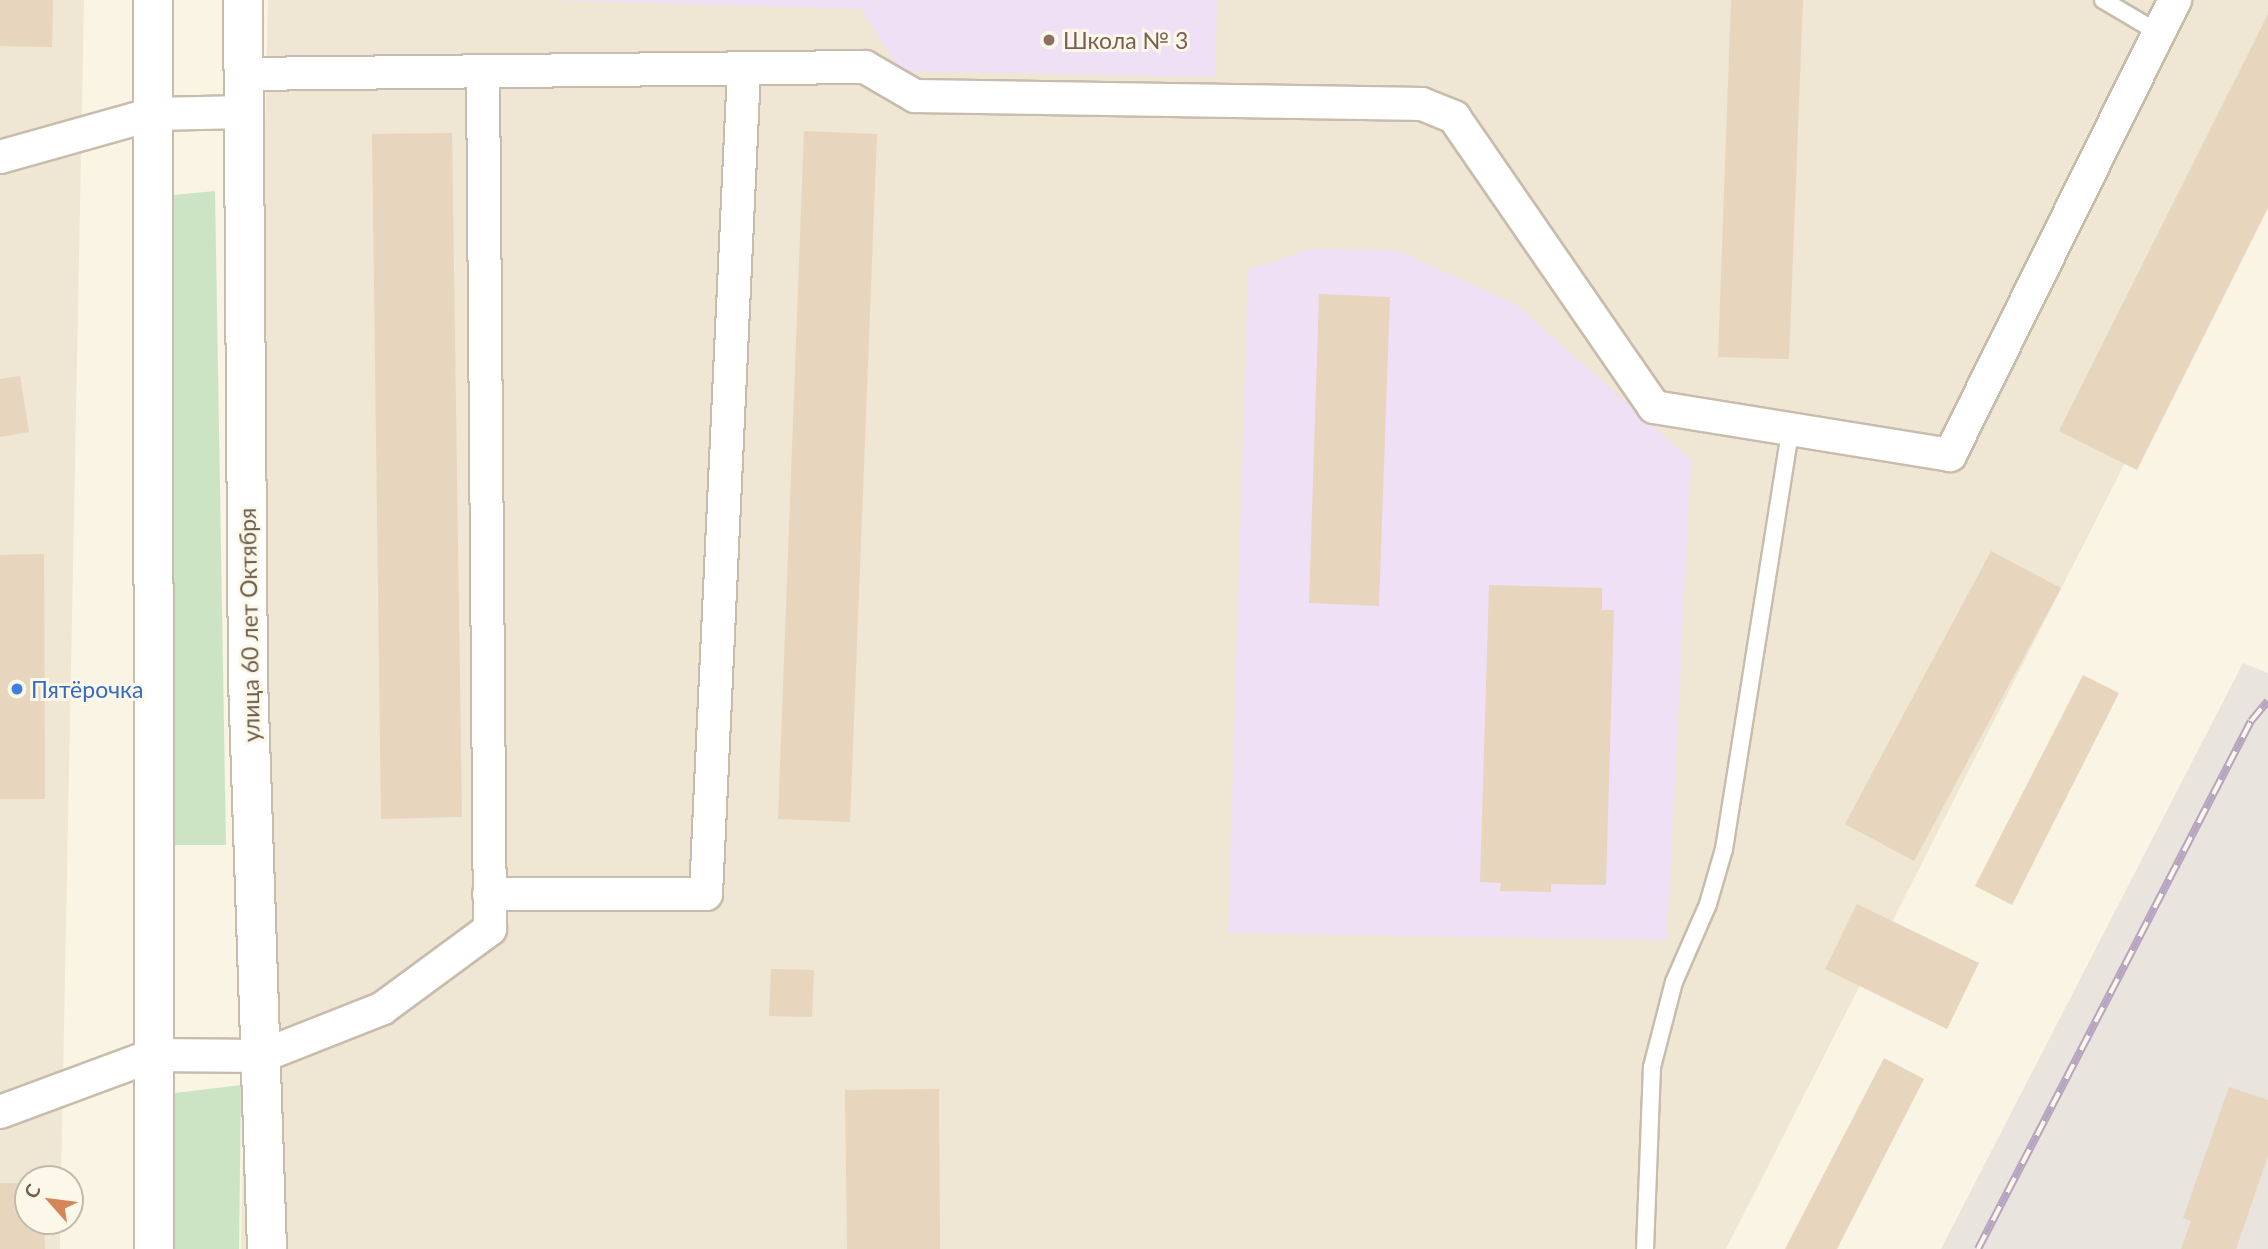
<!DOCTYPE html>
<meta charset="utf-8">
<style>
body{margin:0}
#map{position:relative;width:2268px;height:1249px;overflow:hidden;background:#f9f4e3;font-family:Lato,sans-serif}
div>[style]{position:absolute}
.residential>*{inset:0;background:#efe6d3}
.industrial>*{inset:0;background:#e9e4de}
.education>*{inset:0;background:#f0e0f5}
.green>*{inset:0;background:#cce4c4}
.building>*{inset:0;background:#e8d5bd}
.roads{filter:drop-shadow(2px 0 #c8bcac) drop-shadow(-2px 0 #c8bcac) drop-shadow(0 2px #c8bcac) drop-shadow(0 -2px #c8bcac)}
.lane>*{height:16px;margin:-8px;padding:0 8px;transform-origin:8px;border-radius:8px;background:#fff}
.street>*{height:32px;margin:-16px;padding:0 16px;transform-origin:16px;border-radius:16px;background:#fff}
.secondary>*{height:38px;margin:-19px;padding:0 19px;transform-origin:19px;border-radius:19px;background:#fff}
.rail>*{height:8px;margin-top:-4px;transform-origin:0;background:repeating-linear-gradient(90deg,#fcf8e9 0 16px,#b7a4c0 0 32px);box-sizing:border-box;border-block:2px solid #b7a4c0}
.dots>*{width:19px;height:19px;translate:-50% -50%;box-sizing:border-box;border:4px solid #fcf8e9;border-radius:50%}
span{translate:-50% -50%;white-space:nowrap;text-align:center;line-height:1.15;-webkit-text-stroke:6px #fcf8e9;paint-order:stroke}
.education-label{font-size:23px;color:#785e54}
.left{translate:0 -50%;text-align:left}
.street-label{font-size:23px;color:#6d5d4d}
.shop-label{font-size:23px;color:#366cbe}
.north{position:absolute;left:14px;top:1165px;width:70px;height:70px;box-sizing:border-box;background:#fcf8e9;border:2px solid #c3baab;border-radius:50%;rotate:298deg;font-size:19px;font-weight:700;line-height:28px;text-align:center;color:#6d5d4d}
.north::after{content:'';display:block;margin:auto;width:24px;height:32px;background:#d48658;clip-path:polygon(50% 0,100% 100%,50% 72%,0 100%)}
</style>
<div id="map">
<div class="residential">
<div style="clip-path:polygon(0 0,84px 0,61px 1179px,28px 1179px,28px 1221px,60px 1221px,60px 1249px,0 1249px)"></div>
<div style="clip-path:polygon(268px 0,2268px 0,2268px 181px,1726px 1249px,241px 1249px)"></div>
</div>
<div class="industrial">
<div style="clip-path:polygon(2243px 663px,2268px 673px,2268px 1249px,1941px 1249px)"></div>
</div>
<div class="education">
<div style="clip-path:polygon(545px 0,1217px 0,1215px 77px,901px 71px,861px 9px)"></div>
<div style="clip-path:polygon(1311px 249px,1396px 250px,1517px 305px,1691px 460px,1667px 940px,1228px 933px,1248px 270px)"></div>
</div>
<div class="green">
<div style="clip-path:polygon(215px 191px,226px 845px,172px 845px,174px 195px)"></div>
<div style="clip-path:polygon(241px 1085px,239px 1249px,172px 1249px,175px 1093px)"></div>
</div>
<div class="building">
<div style="clip-path:polygon(0 0,53px 0,52px 47px,0 46px)"></div>
<div style="clip-path:polygon(1731px 0,1803px 0,1789px 359px,1718px 357px)"></div>
<div style="clip-path:polygon(2268px 14px,2268px 208px,2137px 470px,2059px 431px)"></div>
<div style="clip-path:polygon(804px 131px,877px 134px,850px 822px,778px 819px)"></div>
<div style="clip-path:polygon(452px 133px,462px 817px,381px 819px,372px 134px)"></div>
<div style="clip-path:polygon(1319px 294px,1390px 297px,1379px 606px,1309px 603px)"></div>
<div style="clip-path:polygon(20px 376px,29px 432px,0 437px,0 379px)"></div>
<div style="clip-path:polygon(1991px 551px,2061px 588px,1914px 861px,1845px 824px)"></div>
<div style="clip-path:polygon(44px 554px,45px 799px,0 799px,0 555px)"></div>
<div style="clip-path:polygon(1489px 585px,1602px 588px,1602px 610px,1614px 610px,1606px 885px,1551px 884px,1551px 892px,1500px 891px,1501px 883px,1480px 882px)"></div>
<div style="clip-path:polygon(2083px 675px,2119px 693px,2012px 905px,1975px 886px)"></div>
<div style="clip-path:polygon(1857px 904px,1979px 963px,1947px 1029px,1825px 969px)"></div>
<div style="clip-path:polygon(771px 969px,814px 970px,812px 1017px,769px 1016px)"></div>
<div style="clip-path:polygon(1884px 1058px,1924px 1079px,1837px 1249px,1785px 1249px)"></div>
<div style="clip-path:polygon(2229px 1087px,2268px 1100px,2268px 1156px,2236px 1249px,2181px 1249px,2191px 1221px,2183px 1218px)"></div>
<div style="clip-path:polygon(939px 1089px,940px 1249px,847px 1249px,845px 1090px)"></div>
<div style="clip-path:polygon(0 1183px,28px 1183px,28px 1221px,44px 1221px,45px 1249px,0 1249px)"></div>
</div>
<div class="roads">
<div class="lane">
<div style="left:2103px;top:0;width:65px;rotate:30.5deg"></div>
<div style="left:1645px;top:1249px;width:182px;rotate:-87.8deg"></div>
<div style="left:1652px;top:1067px;width:88px;rotate:-75.5deg"></div>
<div style="left:1674px;top:982px;width:85px;rotate:-66.4deg"></div>
<div style="left:1708px;top:904px;width:57px;rotate:-73.8deg"></div>
<div style="left:1724px;top:849px;width:424px;rotate:-81deg"></div>
</div>
<div class="street">
<div style="left:244px;top:74px;width:621px;rotate:-0.65deg"></div>
<div style="left:865px;top:67px;width:58px;rotate:30.1deg"></div>
<div style="left:915px;top:96px;width:507px;rotate:0.9deg"></div>
<div style="left:1422px;top:104px;width:35px;rotate:22deg"></div>
<div style="left:1454px;top:117px;width:352px;rotate:55.4deg"></div>
<div style="left:1654px;top:407px;width:300px;rotate:9.2deg"></div>
<div style="left:1950px;top:455px;width:508px;rotate:-63.69deg"></div>
<div style="left:0;top:157px;width:159px;rotate:-15.7deg"></div>
<div style="left:153px;top:114px;width:93px;rotate:-1.2deg"></div>
<div style="left:489px;top:894px;width:217px"></div>
<div style="left:706px;top:894px;width:826px;rotate:-87.36deg"></div>
<div style="left:0;top:1112px;width:164px;rotate:-20.3deg"></div>
<div style="left:154px;top:1055px;width:108px;rotate:0.5deg"></div>
<div style="left:262px;top:1056px;width:130px;rotate:-21.6deg"></div>
<div style="left:383px;top:1008px;width:133px;rotate:-36.4deg"></div>
<div style="left:490px;top:929px;width:857px;rotate:-90.47deg"></div>
</div>
<div class="secondary">
<div style="left:153px;top:0;width:1249px;rotate:89.95deg"></div>
<div style="left:243px;top:0;width:679px;rotate:89.58deg"></div>
<div style="left:248px;top:679px;width:570px;rotate:88.09deg"></div>
</div>
</div>
<div class="rail">
<div style="left:1978px;top:1249px;width:594px;rotate:-62.66deg"></div>
<div style="left:2251px;top:721px;width:26px;rotate:-50deg"></div>
</div>
<div class="dots">
<div style="left:1049px;top:40px;background:#8d6e63"></div>
<div style="left:17px;top:689px;background:#3f7fe0"></div>
</div>
<div class="education-label">
<span class="left" style="left:1063px;top:40px">Школа № 3</span>
</div>
<div class="street-label">
<span style="left:249px;top:625px;rotate:-91deg">улица 60 лет Октября</span>
</div>
<div class="shop-label">
<span class="left" style="left:31px;top:689px">Пятёрочка</span>
</div>
<div class="north">С</div>
</div>
